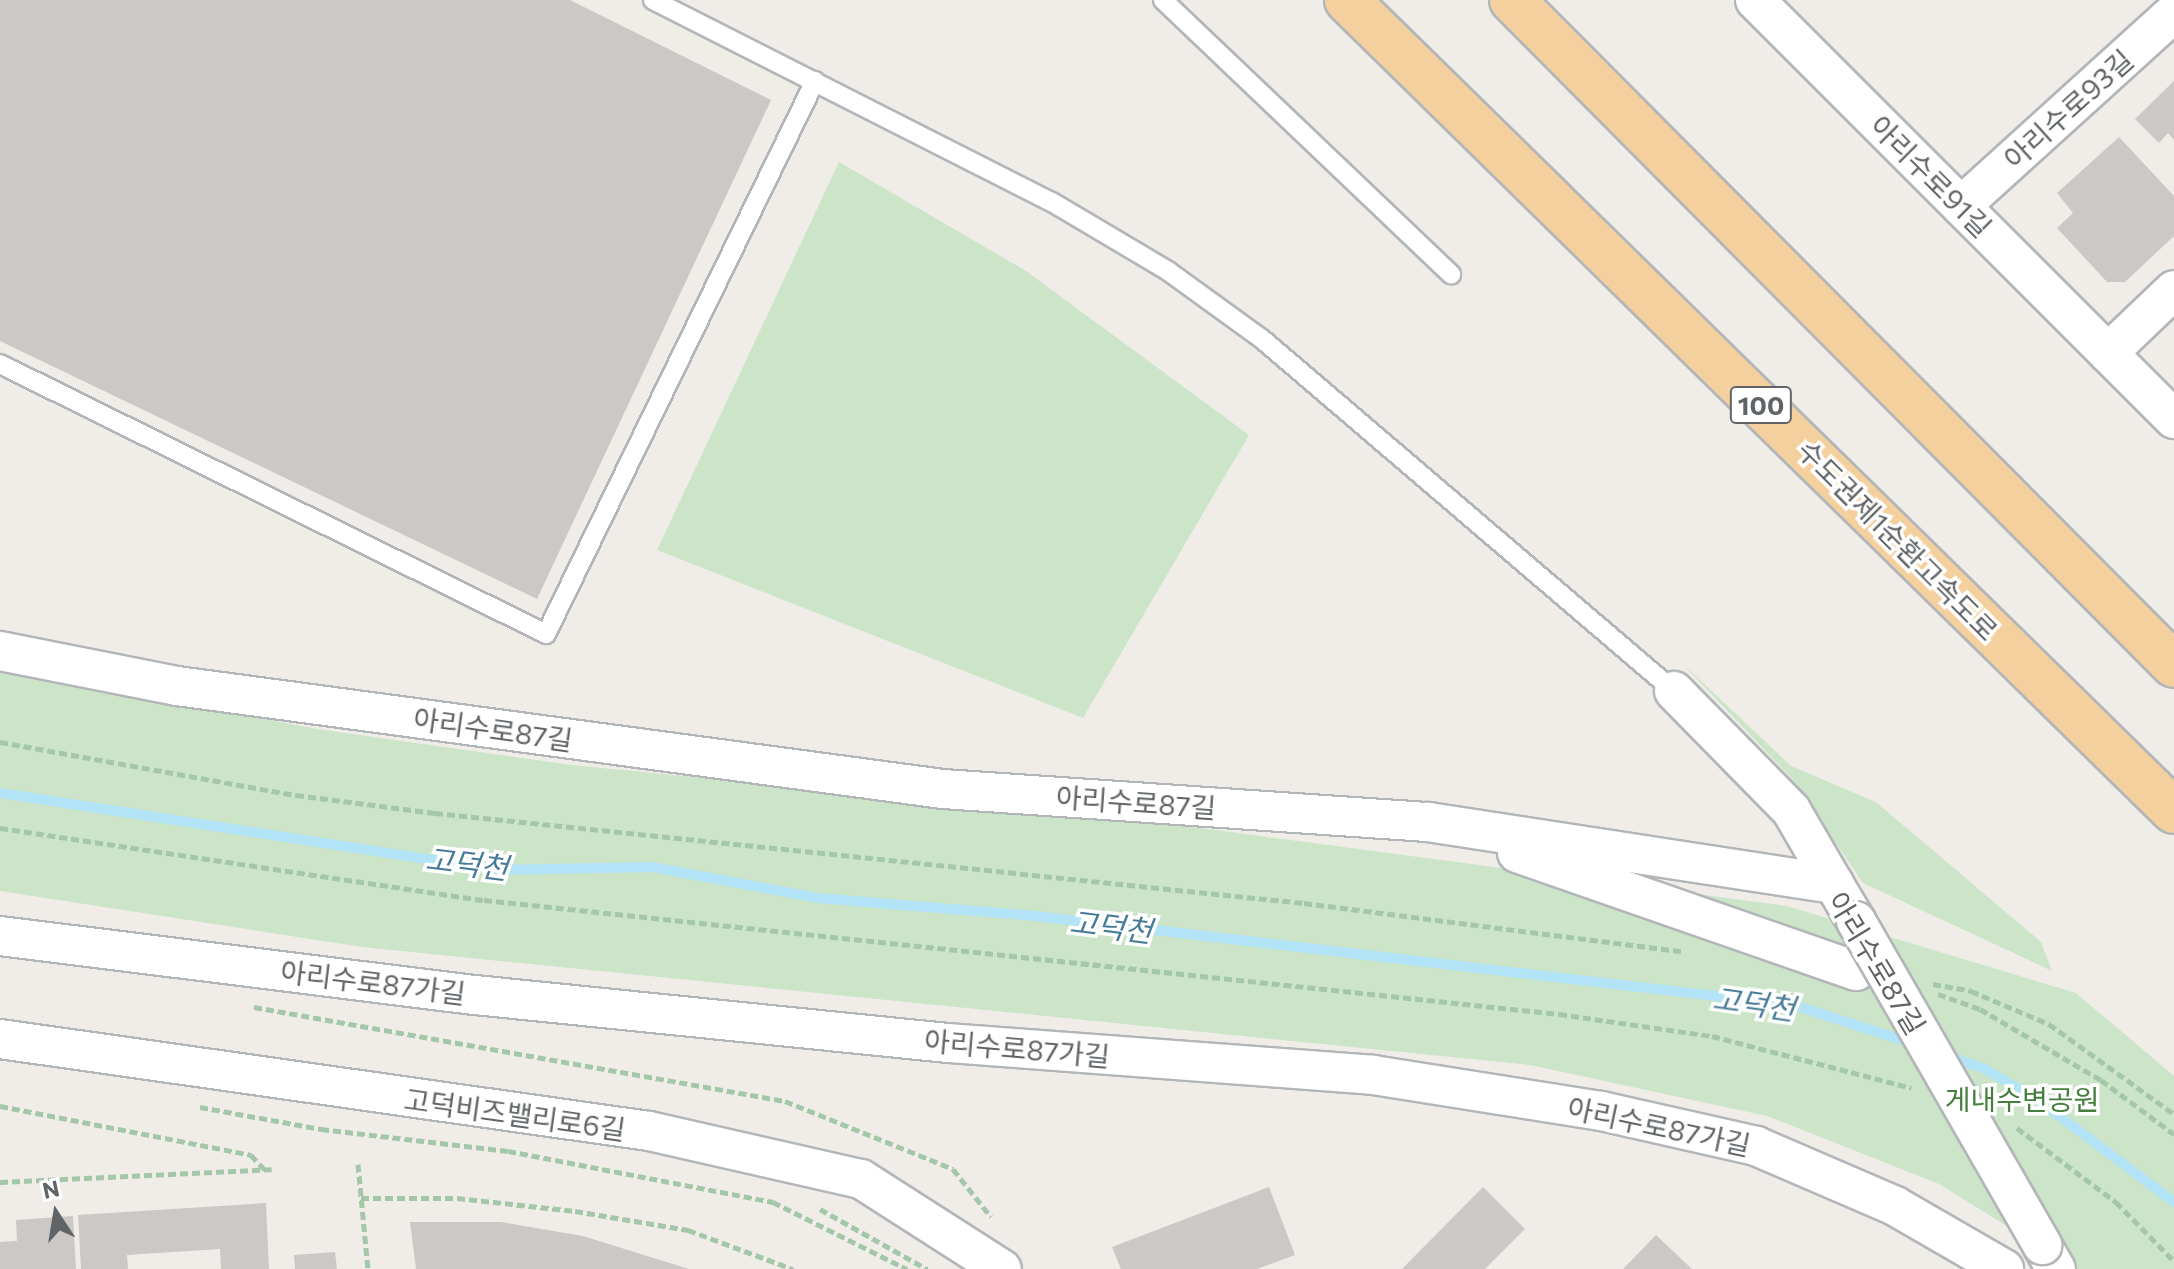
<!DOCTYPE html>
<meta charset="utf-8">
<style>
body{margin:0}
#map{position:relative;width:2174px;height:1269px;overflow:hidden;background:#f0ede9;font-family:Commissioner,"Noto Sans KR",sans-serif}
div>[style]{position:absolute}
.green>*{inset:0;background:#cce5c8}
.stream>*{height:10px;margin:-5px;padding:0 5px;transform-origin:5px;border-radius:5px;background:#b2e3f7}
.building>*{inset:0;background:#ccc8c5}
.path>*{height:5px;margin-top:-2.5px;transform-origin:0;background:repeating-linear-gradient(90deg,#a3c7a8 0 8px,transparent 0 12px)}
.roads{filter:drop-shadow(2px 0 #b3b6b9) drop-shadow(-2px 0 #b3b6b9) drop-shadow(0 2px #b3b6b9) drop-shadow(0 -2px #b3b6b9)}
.lane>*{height:18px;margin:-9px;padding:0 9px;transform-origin:9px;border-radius:9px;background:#fff}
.street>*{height:38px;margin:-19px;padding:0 19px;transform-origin:19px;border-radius:19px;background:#fff}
.highway>*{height:44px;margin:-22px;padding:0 22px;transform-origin:22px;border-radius:22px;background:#f3d09d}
.bridges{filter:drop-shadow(2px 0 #b3b6b9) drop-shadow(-2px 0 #b3b6b9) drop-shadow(0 2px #b3b6b9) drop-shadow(0 -2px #b3b6b9)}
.street-bridge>*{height:38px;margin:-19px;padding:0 19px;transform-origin:19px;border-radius:19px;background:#fff}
span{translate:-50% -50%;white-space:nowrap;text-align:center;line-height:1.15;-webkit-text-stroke:7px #fff;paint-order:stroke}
.shield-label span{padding:2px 6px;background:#fff;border:2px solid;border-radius:6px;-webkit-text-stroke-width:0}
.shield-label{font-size:26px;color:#606467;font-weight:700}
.street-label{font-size:28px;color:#606467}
.park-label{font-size:28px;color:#457f3e}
.water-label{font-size:30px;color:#477b97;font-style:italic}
.north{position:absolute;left:16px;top:1173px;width:80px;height:80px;-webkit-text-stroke:6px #fff;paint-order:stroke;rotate:348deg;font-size:22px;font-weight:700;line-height:32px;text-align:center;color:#606467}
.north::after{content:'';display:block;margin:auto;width:28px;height:36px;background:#606467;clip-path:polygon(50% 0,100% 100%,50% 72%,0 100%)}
</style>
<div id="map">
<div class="green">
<div style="clip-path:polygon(839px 162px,1026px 271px,1249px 435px,1083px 718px,657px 550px)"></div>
<div style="clip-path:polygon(1680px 661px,1791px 766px,1876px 802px,2041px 942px,2052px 971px,1863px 883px,1792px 779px)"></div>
<div style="clip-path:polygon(0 668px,317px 729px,572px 765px,1170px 824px,1787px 906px,2076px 993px,2174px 1076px,2174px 1269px,2076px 1269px,1939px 1184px,1767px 1116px,1530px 1065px,362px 947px,0 891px)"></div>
</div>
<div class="stream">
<div style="left:0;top:793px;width:504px;rotate:8.79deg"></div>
<div style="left:498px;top:870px;width:154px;rotate:-1.1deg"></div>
<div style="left:652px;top:867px;width:168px;rotate:10.6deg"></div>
<div style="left:817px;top:898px;width:219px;rotate:4.7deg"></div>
<div style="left:1035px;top:916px;width:763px;rotate:6.7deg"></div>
<div style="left:1793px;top:1005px;width:128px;rotate:17.7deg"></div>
<div style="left:1945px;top:1055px;width:42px;rotate:19.3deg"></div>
<div style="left:1985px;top:1069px;width:71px;rotate:31.2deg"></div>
<div style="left:2046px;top:1106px;width:160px;rotate:36.9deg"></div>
</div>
<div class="building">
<div style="clip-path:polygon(0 0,570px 0,771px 100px,537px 599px,0 341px)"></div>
<div style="clip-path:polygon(2174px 81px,2174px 140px,2168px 133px,2159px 143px,2135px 119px)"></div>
<div style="clip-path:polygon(2119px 137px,2174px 196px,2174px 236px,2125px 282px,2107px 282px,2057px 228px,2073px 213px,2057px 193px)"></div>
<div style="clip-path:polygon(1269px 1187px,1295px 1255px,1257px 1269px,1121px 1269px,1112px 1247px)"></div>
<div style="clip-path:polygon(1483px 1187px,1525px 1229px,1485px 1269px,1402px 1269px)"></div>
<div style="clip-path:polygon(266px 1203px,269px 1269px,221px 1269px,220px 1249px,127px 1255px,128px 1269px,81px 1269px,78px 1215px)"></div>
<div style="clip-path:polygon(73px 1216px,76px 1269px,0 1269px,0 1242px,17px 1241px,16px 1220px)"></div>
<div style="clip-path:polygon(410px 1222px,501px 1222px,583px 1236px,689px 1269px,416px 1269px)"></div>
<div style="clip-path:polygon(1656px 1235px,1692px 1269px,1623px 1269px)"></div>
<div style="clip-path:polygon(335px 1252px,337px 1269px,295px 1269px,294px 1255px)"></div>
</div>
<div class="path">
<div style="left:0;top:742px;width:301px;rotate:10.2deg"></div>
<div style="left:296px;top:795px;width:140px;rotate:7.4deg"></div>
<div style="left:435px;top:813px;width:874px;rotate:5.91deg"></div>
<div style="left:1304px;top:903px;width:380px;rotate:7.3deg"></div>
<div style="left:0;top:828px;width:489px;rotate:8.5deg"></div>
<div style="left:484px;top:900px;width:1081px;rotate:6.05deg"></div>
<div style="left:1559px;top:1014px;width:155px;rotate:8.2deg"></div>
<div style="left:1712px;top:1036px;width:206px;rotate:14.6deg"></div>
<div style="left:1933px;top:984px;width:39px;rotate:10deg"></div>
<div style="left:1971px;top:991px;width:85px;rotate:22.9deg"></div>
<div style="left:2049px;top:1024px;width:154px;rotate:35.8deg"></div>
<div style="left:1938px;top:994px;width:45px;rotate:19.7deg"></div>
<div style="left:1980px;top:1009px;width:140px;rotate:30.4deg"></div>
<div style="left:2101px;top:1080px;width:91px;rotate:36.5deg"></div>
<div style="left:254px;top:1007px;width:539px;rotate:10.04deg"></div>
<div style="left:785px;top:1101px;width:181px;rotate:22deg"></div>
<div style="left:953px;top:1169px;width:61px;rotate:51.6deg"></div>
<div style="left:0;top:1106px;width:256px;rotate:11deg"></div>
<div style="left:251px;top:1155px;width:21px;rotate:47deg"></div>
<div style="left:200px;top:1107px;width:123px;rotate:10.3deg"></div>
<div style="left:321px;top:1129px;width:188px;rotate:6.7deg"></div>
<div style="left:508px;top:1151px;width:270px;rotate:10.9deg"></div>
<div style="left:773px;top:1202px;width:150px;rotate:26.6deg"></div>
<div style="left:2017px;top:1128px;width:124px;rotate:36.8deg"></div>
<div style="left:2116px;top:1202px;width:83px;rotate:45.5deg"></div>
<div style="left:358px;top:1164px;width:105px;rotate:84.6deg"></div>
<div style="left:0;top:1182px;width:272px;rotate:-2.7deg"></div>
<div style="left:361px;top:1198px;width:96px"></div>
<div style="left:457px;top:1198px;width:119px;rotate:6.3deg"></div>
<div style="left:575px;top:1211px;width:115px;rotate:9.5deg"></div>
<div style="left:688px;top:1230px;width:112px;rotate:20.4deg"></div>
<div style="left:820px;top:1209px;width:123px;rotate:29.3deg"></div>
</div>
<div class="roads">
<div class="lane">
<div style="left:653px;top:0;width:447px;rotate:26.9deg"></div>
<div style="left:1052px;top:202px;width:135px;rotate:30.7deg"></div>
<div style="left:1168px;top:271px;width:116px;rotate:35.9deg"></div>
<div style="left:1262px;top:339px;width:542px;rotate:40.51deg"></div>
<div style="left:1163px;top:0;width:398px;rotate:43.6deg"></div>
<div style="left:0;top:364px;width:609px;rotate:26.31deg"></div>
<div style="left:546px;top:634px;width:615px;rotate:-64.06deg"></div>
</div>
<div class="street">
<div style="left:1755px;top:0;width:593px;rotate:45deg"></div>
<div style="left:1961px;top:206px;width:287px;rotate:-42.2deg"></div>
<div style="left:2108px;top:353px;width:91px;rotate:-43.7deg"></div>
<div style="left:0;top:651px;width:180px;rotate:11.2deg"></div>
<div style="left:177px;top:686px;width:773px;rotate:7.66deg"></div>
<div style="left:943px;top:789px;width:486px;rotate:3.9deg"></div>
<div style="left:1428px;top:822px;width:411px;rotate:8.7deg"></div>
<div style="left:1834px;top:884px;width:43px;rotate:59.3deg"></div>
<div style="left:1674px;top:691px;width:167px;rotate:45.5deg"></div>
<div style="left:1791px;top:810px;width:86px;rotate:59.8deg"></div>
<div style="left:1517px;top:853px;width:359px;rotate:19.2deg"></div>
<div style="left:0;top:936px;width:479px;rotate:7.1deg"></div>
<div style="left:475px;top:995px;width:476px;rotate:5.8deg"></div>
<div style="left:949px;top:1043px;width:425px;rotate:4.3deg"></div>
<div style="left:1373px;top:1075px;width:231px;rotate:9deg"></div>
<div style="left:1601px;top:1111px;width:159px;rotate:12.7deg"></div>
<div style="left:1756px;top:1146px;width:151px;rotate:23.3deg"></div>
<div style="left:1895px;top:1206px;width:126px;rotate:30deg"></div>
<div style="left:0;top:1039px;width:655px;rotate:8.07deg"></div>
<div style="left:649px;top:1131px;width:217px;rotate:12.8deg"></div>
<div style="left:861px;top:1179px;width:167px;rotate:32.6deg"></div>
<div style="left:2042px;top:1245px;width:28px;rotate:60deg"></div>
</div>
<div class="highway">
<div style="left:1347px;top:0;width:1158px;rotate:44.44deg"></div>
<div style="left:1512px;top:0;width:938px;rotate:45.13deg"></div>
</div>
</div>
<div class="bridges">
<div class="street-bridge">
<div style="left:1856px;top:921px;width:374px;rotate:60.1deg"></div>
</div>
</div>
<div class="shield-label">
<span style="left:1761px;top:405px">100</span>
</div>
<div class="street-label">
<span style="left:2068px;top:109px;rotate:-42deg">아리수로93길</span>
<span style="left:1931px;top:176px;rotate:45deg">아리수로91길</span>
<span style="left:1898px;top:540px;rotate:45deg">수도권제1순환고속도로</span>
<span style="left:493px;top:729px;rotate:8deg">아리수로87길</span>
<span style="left:1136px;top:802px;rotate:4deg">아리수로87길</span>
<span style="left:1877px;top:963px;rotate:59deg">아리수로87길</span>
<span style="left:373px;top:982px;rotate:7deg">아리수로87가길</span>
<span style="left:1017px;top:1048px;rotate:5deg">아리수로87가길</span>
<span style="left:515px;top:1114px;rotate:8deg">고덕비즈밸리로6길</span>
<span style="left:1659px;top:1126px;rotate:12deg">아리수로87가길</span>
</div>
<div class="park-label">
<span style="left:2022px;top:1099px">게내수변공원</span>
</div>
<div class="water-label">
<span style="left:467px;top:863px;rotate:7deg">고덕천</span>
<span style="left:1111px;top:926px;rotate:7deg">고덕천</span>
<span style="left:1754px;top:1003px;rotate:8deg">고덕천</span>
</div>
<div class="north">N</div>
</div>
